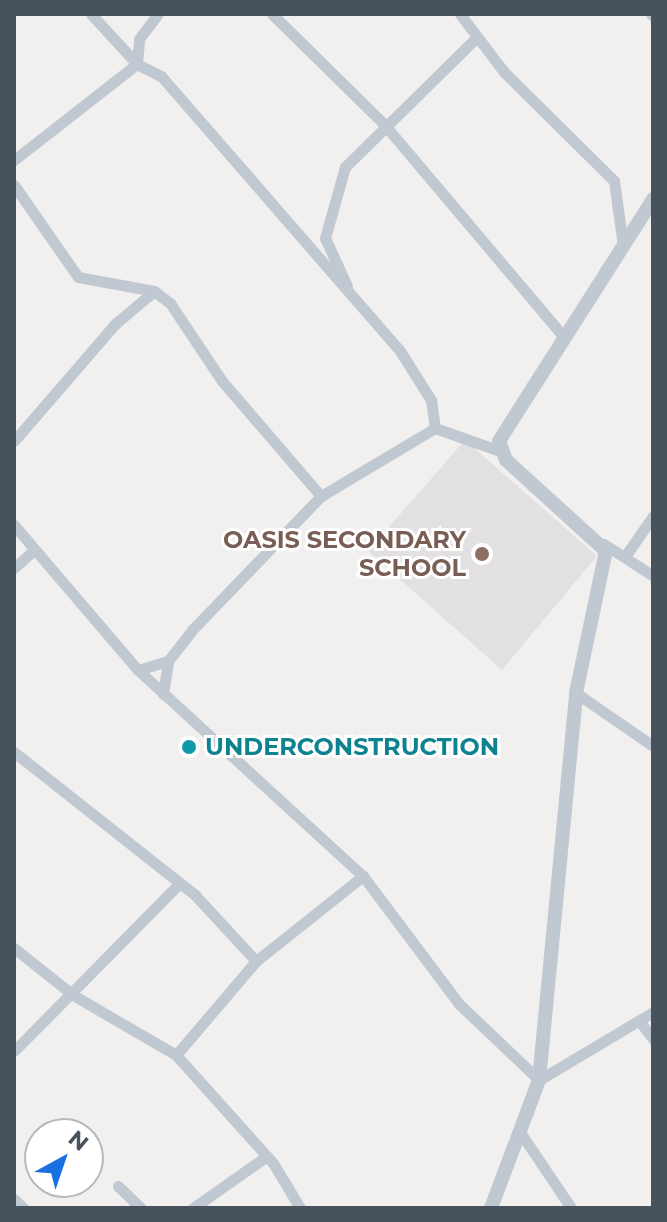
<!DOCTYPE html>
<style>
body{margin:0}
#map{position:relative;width:667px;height:1222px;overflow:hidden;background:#f2efef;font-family:Montserrat,sans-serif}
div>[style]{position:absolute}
.education>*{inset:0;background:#e3e0e1}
.minor>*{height:11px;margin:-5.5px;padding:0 5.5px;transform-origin:5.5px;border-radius:5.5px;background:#c0c9d1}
.tertiary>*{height:14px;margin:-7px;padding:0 7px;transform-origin:7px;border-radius:7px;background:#c0c9d1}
.dots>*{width:22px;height:22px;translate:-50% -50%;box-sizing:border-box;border:4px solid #fff;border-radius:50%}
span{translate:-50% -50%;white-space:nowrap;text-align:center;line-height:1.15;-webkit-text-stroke:6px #fff;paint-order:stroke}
.education-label{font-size:24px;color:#785e54;font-weight:700}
.right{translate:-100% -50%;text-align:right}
.culture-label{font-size:24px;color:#0d838f;font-weight:700}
.left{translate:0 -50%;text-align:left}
.frame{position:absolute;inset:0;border:16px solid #47525c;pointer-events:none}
.north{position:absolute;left:24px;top:1118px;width:80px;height:80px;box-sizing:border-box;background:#fff;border:2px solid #b5babe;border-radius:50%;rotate:40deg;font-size:22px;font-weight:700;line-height:32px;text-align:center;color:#47525c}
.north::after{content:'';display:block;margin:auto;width:28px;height:36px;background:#1971e1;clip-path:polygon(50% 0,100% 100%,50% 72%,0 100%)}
</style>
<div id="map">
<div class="education">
<div style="clip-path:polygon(465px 440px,597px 556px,502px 670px,368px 551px)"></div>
</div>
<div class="minor">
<div style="left:91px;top:14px;width:68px;rotate:47.4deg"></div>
<div style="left:272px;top:14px;width:156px;rotate:44.5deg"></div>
<div style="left:383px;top:123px;width:282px;rotate:49.8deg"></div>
<div style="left:460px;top:14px;width:73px;rotate:52.8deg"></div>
<div style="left:504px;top:72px;width:155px;rotate:44.7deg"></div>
<div style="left:614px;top:181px;width:66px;rotate:82.1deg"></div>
<div style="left:651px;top:14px;width:3px;rotate:45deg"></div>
<div style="left:137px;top:64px;width:25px;rotate:-85deg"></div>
<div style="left:139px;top:39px;width:31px;rotate:-53deg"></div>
<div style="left:14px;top:160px;width:156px;rotate:-38deg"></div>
<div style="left:137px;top:64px;width:27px;rotate:27deg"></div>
<div style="left:161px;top:76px;width:364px;rotate:49deg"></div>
<div style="left:400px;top:351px;width:58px;rotate:57.7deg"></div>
<div style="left:431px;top:400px;width:28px;rotate:82deg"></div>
<div style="left:14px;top:185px;width:112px;rotate:55.2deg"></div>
<div style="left:78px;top:277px;width:77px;rotate:10.4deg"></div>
<div style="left:154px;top:291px;width:20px;rotate:37deg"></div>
<div style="left:170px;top:303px;width:94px;rotate:56.3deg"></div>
<div style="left:222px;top:381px;width:152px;rotate:49.3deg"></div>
<div style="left:347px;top:286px;width:53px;rotate:-114.6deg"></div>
<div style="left:325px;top:238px;width:74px;rotate:-74.3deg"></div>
<div style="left:345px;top:167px;width:184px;rotate:-44.6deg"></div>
<div style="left:14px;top:441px;width:155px;rotate:-49.2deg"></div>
<div style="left:115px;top:324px;width:51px;rotate:-40.2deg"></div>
<div style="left:14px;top:525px;width:191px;rotate:49.5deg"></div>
<div style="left:138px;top:670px;width:305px;rotate:42.5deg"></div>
<div style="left:363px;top:876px;width:160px;rotate:53.1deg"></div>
<div style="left:459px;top:1004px;width:110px;rotate:43.5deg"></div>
<div style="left:539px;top:1080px;width:133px;rotate:-30.8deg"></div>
<div style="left:604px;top:544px;width:59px;rotate:33.1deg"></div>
<div style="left:626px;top:555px;width:47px;rotate:-55.3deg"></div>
<div style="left:14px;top:568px;width:25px;rotate:-42deg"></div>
<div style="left:138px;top:670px;width:31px;rotate:-17deg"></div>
<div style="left:576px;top:693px;width:93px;rotate:34.5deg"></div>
<div style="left:163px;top:694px;width:33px;rotate:-81deg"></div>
<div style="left:168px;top:661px;width:39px;rotate:-52deg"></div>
<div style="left:192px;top:630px;width:186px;rotate:-46.1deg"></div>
<div style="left:321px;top:496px;width:133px;rotate:-30.8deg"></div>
<div style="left:435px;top:428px;width:69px;rotate:19.5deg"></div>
<div style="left:14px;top:752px;width:231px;rotate:38.3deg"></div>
<div style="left:195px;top:895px;width:90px;rotate:47.3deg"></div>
<div style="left:14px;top:948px;width:75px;rotate:38.5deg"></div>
<div style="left:73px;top:995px;width:119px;rotate:30.2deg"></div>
<div style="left:176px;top:1055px;width:145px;rotate:48.1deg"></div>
<div style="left:273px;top:1163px;width:52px;rotate:59deg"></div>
<div style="left:641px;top:1023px;width:20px;rotate:53deg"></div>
<div style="left:14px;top:1051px;width:231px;rotate:-45.4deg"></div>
<div style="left:176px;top:1055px;width:123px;rotate:-49.6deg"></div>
<div style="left:256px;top:961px;width:137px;rotate:-38.5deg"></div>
<div style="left:522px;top:1135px;width:88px;rotate:56.1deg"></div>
<div style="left:118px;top:1186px;width:32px;rotate:44deg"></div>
<div style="left:14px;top:1199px;width:13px;rotate:45deg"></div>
<div style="left:193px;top:1208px;width:90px;rotate:-35.1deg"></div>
</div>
<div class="tertiary">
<div style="left:491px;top:1208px;width:137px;rotate:-69.4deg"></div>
<div style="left:539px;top:1080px;width:389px;rotate:-84.5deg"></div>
<div style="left:576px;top:693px;width:145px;rotate:-78.1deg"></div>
<div style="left:606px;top:551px;width:135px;rotate:-137.7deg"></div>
<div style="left:506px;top:460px;width:20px;rotate:-110deg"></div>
<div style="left:499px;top:441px;width:287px;rotate:-57.5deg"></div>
</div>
<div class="dots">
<div style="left:482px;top:554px;background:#8d6e63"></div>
<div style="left:189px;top:747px;background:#0f9aa8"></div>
</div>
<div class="education-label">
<span class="right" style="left:466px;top:554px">OASIS SECONDARY<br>SCHOOL</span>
</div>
<div class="culture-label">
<span class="left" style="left:205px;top:747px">UNDERCONSTRUCTION</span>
</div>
<div class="frame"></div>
<div class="north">N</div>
</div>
